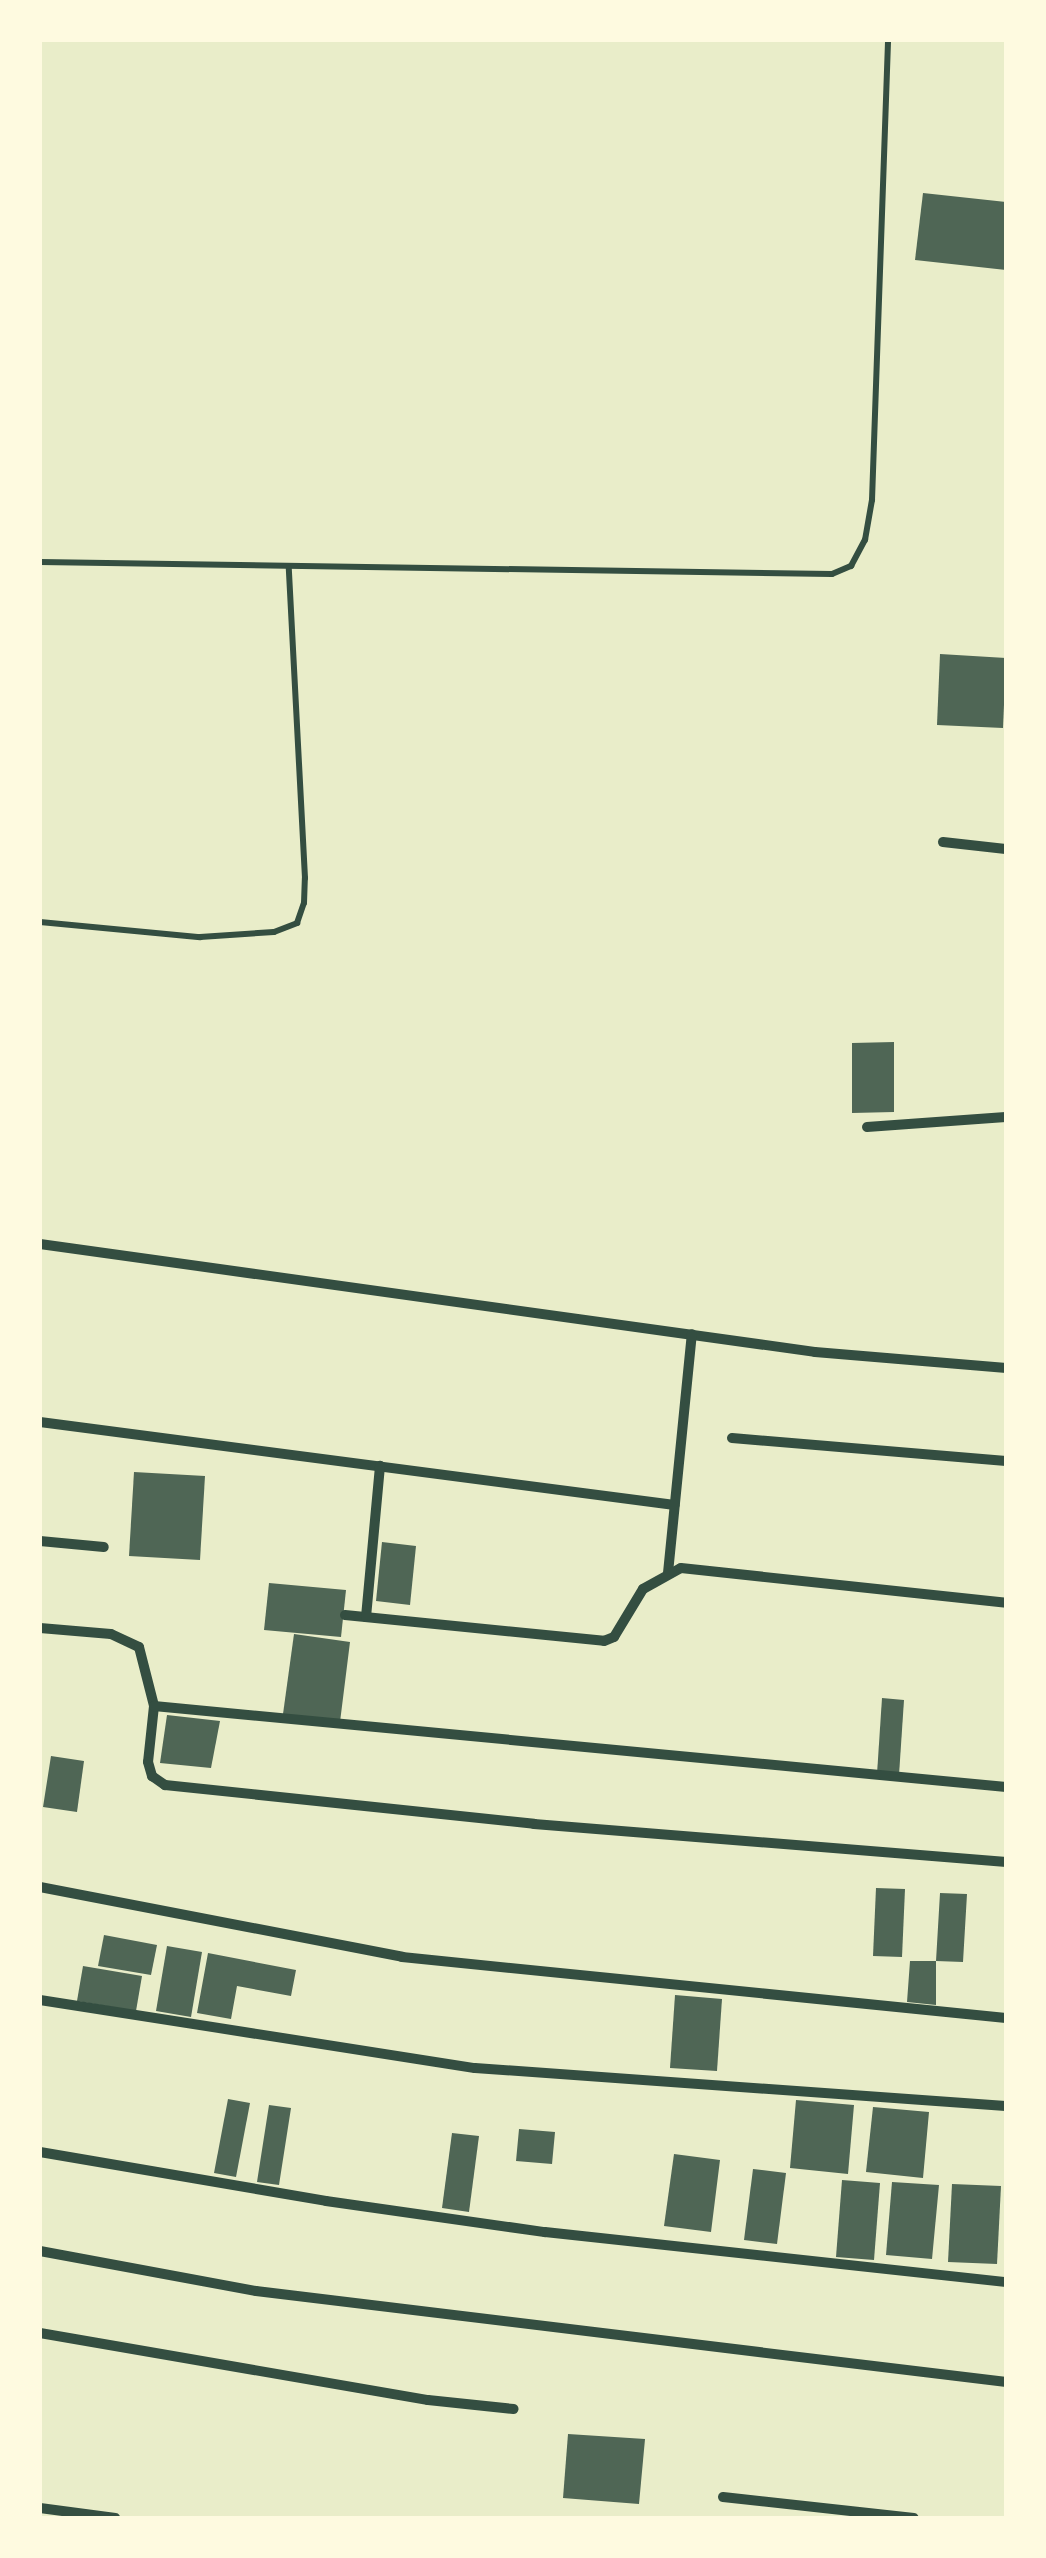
<!DOCTYPE html>
<style>
body{margin:0}
#map{position:relative;width:1046px;height:2558px;overflow:hidden;background:#e9edc9;font-family:Mulish,sans-serif}
div>[style]{position:absolute}
.building>*{inset:0;background:#4f6655}
.service>*{height:6px;margin:-3px;padding:0 3px;transform-origin:3px;border-radius:3px;background:#344e41}
.minor>*{height:10px;margin:-5px;padding:0 5px;transform-origin:5px;border-radius:5px;background:#344e41}
span{translate:-50% -50%;white-space:nowrap;text-align:center;line-height:1.15;-webkit-text-stroke:9px #fefae0;paint-order:stroke}
.frame{position:absolute;inset:0;border:42px solid #fefae0;pointer-events:none}
</style>
<div id="map">
<div class="building">
<div style="clip-path:polygon(923px 193px,1006px 202px,1006px 270px,915px 260px)"></div>
<div style="clip-path:polygon(940px 654px,1006px 658px,1003px 728px,937px 725px)"></div>
<div style="clip-path:polygon(894px 1042px,894px 1112px,852px 1113px,852px 1043px)"></div>
<div style="clip-path:polygon(134px 1472px,205px 1476px,200px 1560px,129px 1556px)"></div>
<div style="clip-path:polygon(382px 1542px,416px 1546px,410px 1605px,376px 1601px)"></div>
<div style="clip-path:polygon(269px 1583px,346px 1590px,341px 1637px,264px 1630px)"></div>
<div style="clip-path:polygon(294px 1634px,350px 1642px,340px 1722px,283px 1714px)"></div>
<div style="clip-path:polygon(882px 1698px,904px 1700px,899px 1775px,877px 1774px)"></div>
<div style="clip-path:polygon(167px 1715px,220px 1721px,211px 1768px,160px 1763px)"></div>
<div style="clip-path:polygon(51px 1756px,84px 1761px,77px 1812px,43px 1807px)"></div>
<div style="clip-path:polygon(876px 1888px,905px 1889px,902px 1957px,873px 1956px)"></div>
<div style="clip-path:polygon(940px 1893px,967px 1894px,963px 1962px,936px 1961px,936px 2005px,907px 2002px,910px 1961px,936px 1961px)"></div>
<div style="clip-path:polygon(104px 1935px,157px 1945px,151px 1975px,98px 1966px)"></div>
<div style="clip-path:polygon(167px 1946px,202px 1952px,191px 2017px,156px 2011px)"></div>
<div style="clip-path:polygon(208px 1953px,296px 1970px,291px 1996px,237px 1986px,231px 2019px,197px 2013px)"></div>
<div style="clip-path:polygon(83px 1966px,142px 1976px,136px 2011px,77px 2001px)"></div>
<div style="clip-path:polygon(675px 1995px,722px 1999px,717px 2071px,670px 2068px)"></div>
<div style="clip-path:polygon(228px 2099px,250px 2103px,236px 2177px,214px 2173px)"></div>
<div style="clip-path:polygon(796px 2100px,854px 2105px,848px 2174px,790px 2168px)"></div>
<div style="clip-path:polygon(269px 2105px,291px 2108px,279px 2185px,257px 2182px)"></div>
<div style="clip-path:polygon(873px 2107px,929px 2112px,923px 2178px,866px 2172px)"></div>
<div style="clip-path:polygon(519px 2129px,555px 2132px,552px 2164px,516px 2161px)"></div>
<div style="clip-path:polygon(452px 2133px,479px 2136px,469px 2212px,442px 2208px)"></div>
<div style="clip-path:polygon(674px 2154px,720px 2160px,711px 2232px,664px 2226px)"></div>
<div style="clip-path:polygon(753px 2169px,786px 2173px,777px 2244px,744px 2240px)"></div>
<div style="clip-path:polygon(842px 2180px,880px 2183px,874px 2260px,836px 2257px)"></div>
<div style="clip-path:polygon(892px 2182px,939px 2185px,932px 2259px,886px 2255px)"></div>
<div style="clip-path:polygon(952px 2184px,1001px 2186px,997px 2264px,948px 2262px)"></div>
<div style="clip-path:polygon(568px 2434px,645px 2439px,639px 2504px,563px 2498px)"></div>
</div>
<div class="service">
<div style="left:40px;top:562px;width:792px;rotate:0.87deg"></div>
<div style="left:832px;top:574px;width:21px;rotate:-23deg"></div>
<div style="left:851px;top:566px;width:30px;rotate:-62deg"></div>
<div style="left:865px;top:540px;width:41px;rotate:-80.1deg"></div>
<div style="left:872px;top:500px;width:460px;rotate:-88deg"></div>
<div style="left:40px;top:922px;width:161px;rotate:5.4deg"></div>
<div style="left:200px;top:937px;width:74px;rotate:-3.9deg"></div>
<div style="left:274px;top:932px;width:25px;rotate:-21deg"></div>
<div style="left:297px;top:923px;width:21px;rotate:-71deg"></div>
<div style="left:304px;top:903px;width:25px;rotate:-88deg"></div>
<div style="left:305px;top:878px;width:310px;rotate:-93deg"></div>
</div>
<div class="minor">
<div style="left:943px;top:842px;width:63px;rotate:6.3deg"></div>
<div style="left:867px;top:1127px;width:139px;rotate:-4.1deg"></div>
<div style="left:40px;top:1244px;width:782px;rotate:7.93deg"></div>
<div style="left:815px;top:1352px;width:192px;rotate:4.8deg"></div>
<div style="left:40px;top:1422px;width:640px;rotate:7.45deg"></div>
<div style="left:732px;top:1438px;width:275px;rotate:4.8deg"></div>
<div style="left:40px;top:1541px;width:64px;rotate:5.4deg"></div>
<div style="left:668px;top:1573px;width:240px;rotate:-84.3deg"></div>
<div style="left:345px;top:1615px;width:260px;rotate:5.7deg"></div>
<div style="left:604px;top:1641px;width:11px;rotate:-22deg"></div>
<div style="left:614px;top:1637px;width:56px;rotate:-58.9deg"></div>
<div style="left:643px;top:1589px;width:43px;rotate:-28.9deg"></div>
<div style="left:681px;top:1568px;width:327px;rotate:6.1deg"></div>
<div style="left:366px;top:1617px;width:152px;rotate:-84.7deg"></div>
<div style="left:40px;top:1628px;width:71px;rotate:4.8deg"></div>
<div style="left:111px;top:1634px;width:31px;rotate:25deg"></div>
<div style="left:139px;top:1647px;width:61px;rotate:75.7deg"></div>
<div style="left:154px;top:1706px;width:56px;rotate:96.1deg"></div>
<div style="left:148px;top:1762px;width:15px;rotate:74deg"></div>
<div style="left:152px;top:1776px;width:16px;rotate:35deg"></div>
<div style="left:165px;top:1785px;width:371px;rotate:6deg"></div>
<div style="left:534px;top:1824px;width:474px;rotate:4.6deg"></div>
<div style="left:154px;top:1706px;width:856px;rotate:5.43deg"></div>
<div style="left:40px;top:1887px;width:369px;rotate:10.9deg"></div>
<div style="left:402px;top:1957px;width:607px;rotate:5.77deg"></div>
<div style="left:40px;top:2000px;width:440px;rotate:8.9deg"></div>
<div style="left:475px;top:2068px;width:532px;rotate:4.09deg"></div>
<div style="left:40px;top:2152px;width:290px;rotate:9.7deg"></div>
<div style="left:326px;top:2201px;width:221px;rotate:8.1deg"></div>
<div style="left:545px;top:2232px;width:464px;rotate:6.2deg"></div>
<div style="left:40px;top:2251px;width:220px;rotate:10.5deg"></div>
<div style="left:256px;top:2291px;width:756px;rotate:6.92deg"></div>
<div style="left:40px;top:2333px;width:394px;rotate:9.8deg"></div>
<div style="left:428px;top:2400px;width:86px;rotate:6deg"></div>
<div style="left:723px;top:2497px;width:192px;rotate:6.3deg"></div>
<div style="left:40px;top:2508px;width:76px;rotate:7.6deg"></div>
</div>
<div class="frame"></div>
</div>
